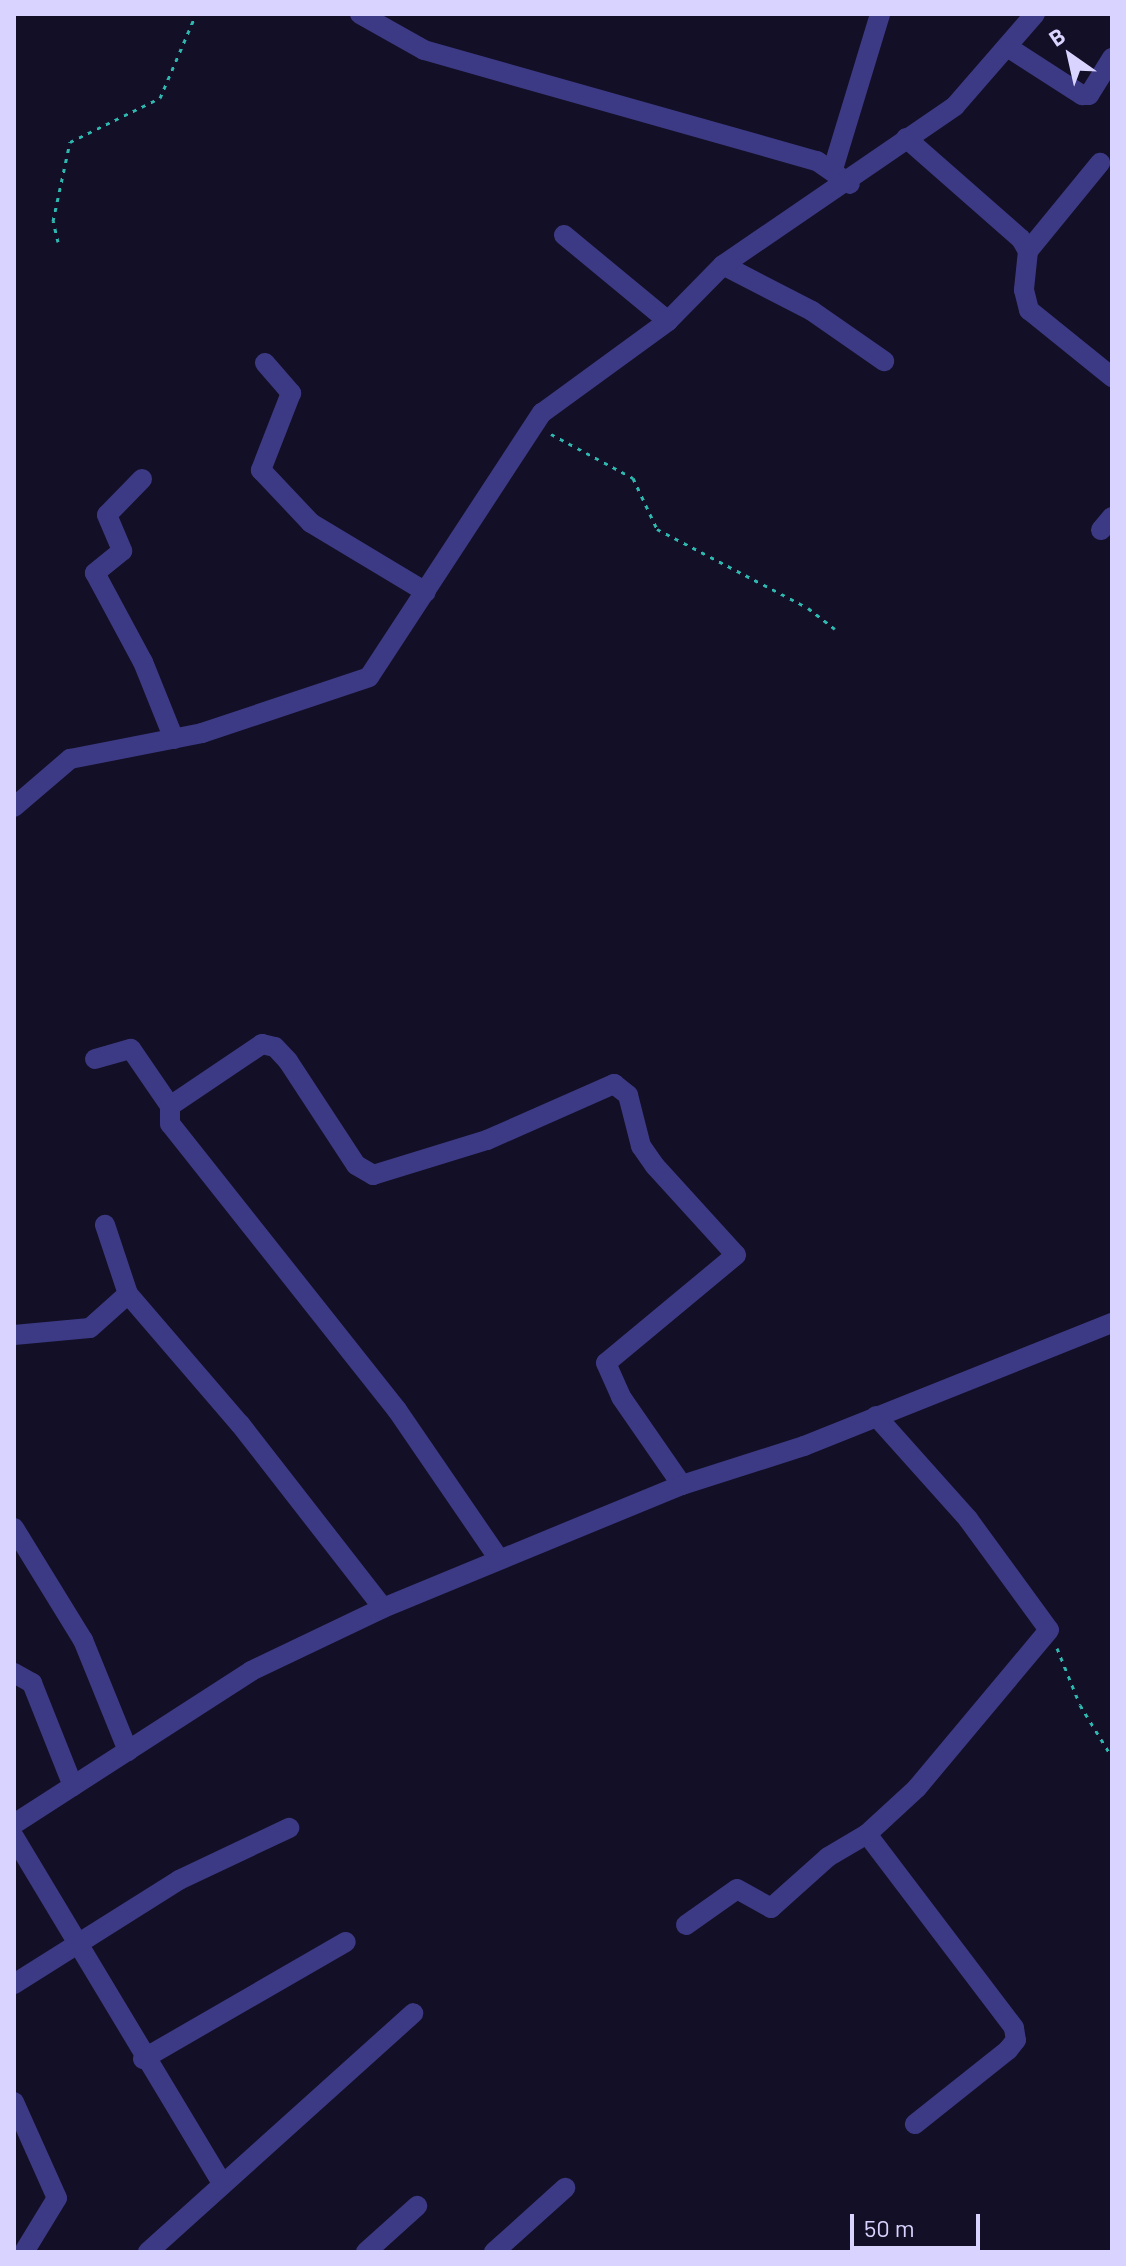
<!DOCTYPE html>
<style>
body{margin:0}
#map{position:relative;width:1126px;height:2266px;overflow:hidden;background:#130f26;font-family:Barlow,sans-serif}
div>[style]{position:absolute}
.path>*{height:3px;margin-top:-1.5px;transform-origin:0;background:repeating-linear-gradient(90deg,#2fb8b0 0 4px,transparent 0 10px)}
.minor>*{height:20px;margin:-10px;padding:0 10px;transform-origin:10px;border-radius:10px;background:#3d3a85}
span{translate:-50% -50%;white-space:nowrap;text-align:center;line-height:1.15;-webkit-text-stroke:7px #130f26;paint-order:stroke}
.frame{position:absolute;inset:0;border:16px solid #d9d4ff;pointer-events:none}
.north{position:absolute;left:1030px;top:16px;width:80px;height:80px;-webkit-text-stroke:6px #130f26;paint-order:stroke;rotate:326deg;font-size:22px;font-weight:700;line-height:32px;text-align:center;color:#d9d4ff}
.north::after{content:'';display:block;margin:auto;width:28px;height:36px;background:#d9d4ff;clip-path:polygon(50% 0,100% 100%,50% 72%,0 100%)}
.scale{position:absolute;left:850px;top:2214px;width:130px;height:36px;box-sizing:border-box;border:4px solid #d9d4ff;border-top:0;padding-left:10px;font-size:24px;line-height:28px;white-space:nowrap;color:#d9d4ff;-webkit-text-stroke:6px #130f26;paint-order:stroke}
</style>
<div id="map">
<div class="path">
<div style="left:58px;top:242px;width:22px;rotate:-103deg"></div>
<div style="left:53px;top:221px;width:81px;rotate:-77.9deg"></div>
<div style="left:70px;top:142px;width:100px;rotate:-26.1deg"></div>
<div style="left:160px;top:98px;width:91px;rotate:-66.8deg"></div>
<div style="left:551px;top:434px;width:93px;rotate:28.2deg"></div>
<div style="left:633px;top:478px;width:56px;rotate:64.8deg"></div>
<div style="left:657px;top:529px;width:170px;rotate:27.6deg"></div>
<div style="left:808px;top:608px;width:34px;rotate:38deg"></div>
<div style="left:1057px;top:1648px;width:61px;rotate:68deg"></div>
<div style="left:1080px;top:1705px;width:61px;rotate:58.4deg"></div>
</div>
<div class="minor">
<div style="left:360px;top:14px;width:73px;rotate:29.4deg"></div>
<div style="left:424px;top:50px;width:408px;rotate:15.8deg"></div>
<div style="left:817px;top:161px;width:40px;rotate:34.9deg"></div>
<div style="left:1009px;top:48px;width:87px;rotate:32.8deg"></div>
<div style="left:1082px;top:95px;width:7px"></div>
<div style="left:1089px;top:95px;width:44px;rotate:-58.1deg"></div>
<div style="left:906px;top:138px;width:153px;rotate:41.3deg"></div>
<div style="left:1021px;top:239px;width:14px;rotate:60deg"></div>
<div style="left:1028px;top:251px;width:39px;rotate:96deg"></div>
<div style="left:1024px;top:290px;width:21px;rotate:76deg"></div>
<div style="left:1029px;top:310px;width:107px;rotate:38.9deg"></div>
<div style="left:833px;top:169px;width:162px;rotate:-73.1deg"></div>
<div style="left:564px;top:235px;width:135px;rotate:39.6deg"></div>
<div style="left:1028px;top:251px;width:114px;rotate:-50.7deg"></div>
<div style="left:723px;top:265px;width:100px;rotate:27.3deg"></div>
<div style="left:812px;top:311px;width:88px;rotate:34.8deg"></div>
<div style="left:265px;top:363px;width:40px;rotate:49deg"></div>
<div style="left:291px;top:393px;width:83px;rotate:111.3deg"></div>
<div style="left:261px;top:470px;width:73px;rotate:46.7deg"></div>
<div style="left:311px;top:523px;width:134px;rotate:31deg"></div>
<div style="left:142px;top:479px;width:50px;rotate:134.2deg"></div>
<div style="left:107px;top:515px;width:39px;rotate:67deg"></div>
<div style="left:122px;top:551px;width:35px;rotate:141deg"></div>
<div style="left:95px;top:573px;width:101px;rotate:61.7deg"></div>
<div style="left:143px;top:662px;width:83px;rotate:68.1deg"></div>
<div style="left:1101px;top:530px;width:17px;rotate:-50deg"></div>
<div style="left:14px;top:807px;width:74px;rotate:-40.6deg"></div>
<div style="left:70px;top:759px;width:135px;rotate:-11.1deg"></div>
<div style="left:202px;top:733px;width:176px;rotate:-18.5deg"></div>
<div style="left:369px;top:677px;width:316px;rotate:-56.8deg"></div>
<div style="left:542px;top:413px;width:156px;rotate:-36.1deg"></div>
<div style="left:668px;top:321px;width:78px;rotate:-45.5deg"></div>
<div style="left:723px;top:265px;width:281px;rotate:-34.4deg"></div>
<div style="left:955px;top:106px;width:122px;rotate:-49deg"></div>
<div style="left:95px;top:1059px;width:37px;rotate:-16deg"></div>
<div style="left:131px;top:1049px;width:69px;rotate:55.6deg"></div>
<div style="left:128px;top:1294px;width:172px;rotate:49.3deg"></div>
<div style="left:240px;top:1424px;width:233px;rotate:52.1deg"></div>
<div style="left:14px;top:1335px;width:76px;rotate:-5.3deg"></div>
<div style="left:90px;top:1328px;width:51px;rotate:-41.8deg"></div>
<div style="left:128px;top:1294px;width:73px;rotate:-108.4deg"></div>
<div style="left:876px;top:1416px;width:138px;rotate:48.2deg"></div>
<div style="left:968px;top:1519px;width:137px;rotate:53.9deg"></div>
<div style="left:1049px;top:1630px;width:206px;rotate:129.9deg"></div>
<div style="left:917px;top:1788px;width:68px;rotate:137.4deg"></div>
<div style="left:867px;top:1834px;width:243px;rotate:52.8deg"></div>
<div style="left:1014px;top:2028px;width:12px;rotate:81deg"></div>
<div style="left:1016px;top:2040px;width:13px;rotate:129deg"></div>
<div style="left:1008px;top:2050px;width:119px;rotate:141.5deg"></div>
<div style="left:14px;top:1528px;width:132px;rotate:58.4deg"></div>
<div style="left:83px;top:1640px;width:120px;rotate:67.9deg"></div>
<div style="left:499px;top:1559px;width:181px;rotate:-124.4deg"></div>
<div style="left:397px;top:1410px;width:365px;rotate:-128.4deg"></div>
<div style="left:170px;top:1124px;width:18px;rotate:-90deg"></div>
<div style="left:170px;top:1106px;width:111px;rotate:-34deg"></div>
<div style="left:262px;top:1044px;width:13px;rotate:13deg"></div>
<div style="left:275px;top:1047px;width:19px;rotate:47deg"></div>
<div style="left:288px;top:1061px;width:124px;rotate:56.8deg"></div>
<div style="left:356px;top:1165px;width:20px;rotate:30deg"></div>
<div style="left:373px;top:1175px;width:119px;rotate:-17.1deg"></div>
<div style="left:487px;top:1140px;width:139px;rotate:-23.8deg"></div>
<div style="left:614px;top:1084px;width:18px;rotate:38deg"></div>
<div style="left:628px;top:1095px;width:53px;rotate:75.7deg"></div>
<div style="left:641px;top:1146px;width:24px;rotate:55deg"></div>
<div style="left:655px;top:1166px;width:120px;rotate:47.7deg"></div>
<div style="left:736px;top:1255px;width:169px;rotate:140.3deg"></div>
<div style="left:606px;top:1363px;width:37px;rotate:66deg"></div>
<div style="left:621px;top:1397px;width:107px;rotate:55.3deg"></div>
<div style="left:14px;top:1673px;width:21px;rotate:29deg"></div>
<div style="left:32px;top:1683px;width:111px;rotate:68.3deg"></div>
<div style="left:14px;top:1824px;width:282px;rotate:-32.8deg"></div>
<div style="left:251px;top:1671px;width:146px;rotate:-25.5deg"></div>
<div style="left:383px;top:1608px;width:323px;rotate:-22.4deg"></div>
<div style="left:682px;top:1485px;width:128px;rotate:-17.7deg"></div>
<div style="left:804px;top:1446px;width:332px;rotate:-21.8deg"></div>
<div style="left:14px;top:1837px;width:402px;rotate:59deg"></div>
<div style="left:686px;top:1925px;width:62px;rotate:-35.2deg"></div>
<div style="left:737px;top:1889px;width:39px;rotate:29deg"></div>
<div style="left:771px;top:1908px;width:76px;rotate:-41.8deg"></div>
<div style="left:828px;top:1857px;width:45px;rotate:-30.5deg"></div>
<div style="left:14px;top:1984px;width:195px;rotate:-32.2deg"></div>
<div style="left:179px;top:1880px;width:122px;rotate:-25.3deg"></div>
<div style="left:143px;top:2059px;width:234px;rotate:-30deg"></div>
<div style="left:14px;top:2102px;width:105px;rotate:65.9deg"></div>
<div style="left:57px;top:2198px;width:63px;rotate:121.4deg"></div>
<div style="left:148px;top:2252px;width:357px;rotate:-42deg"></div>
<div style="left:366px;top:2252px;width:69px;rotate:-42deg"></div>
<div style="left:494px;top:2252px;width:96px;rotate:-42deg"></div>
</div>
<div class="frame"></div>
<div class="north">B</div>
<div class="scale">50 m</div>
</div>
